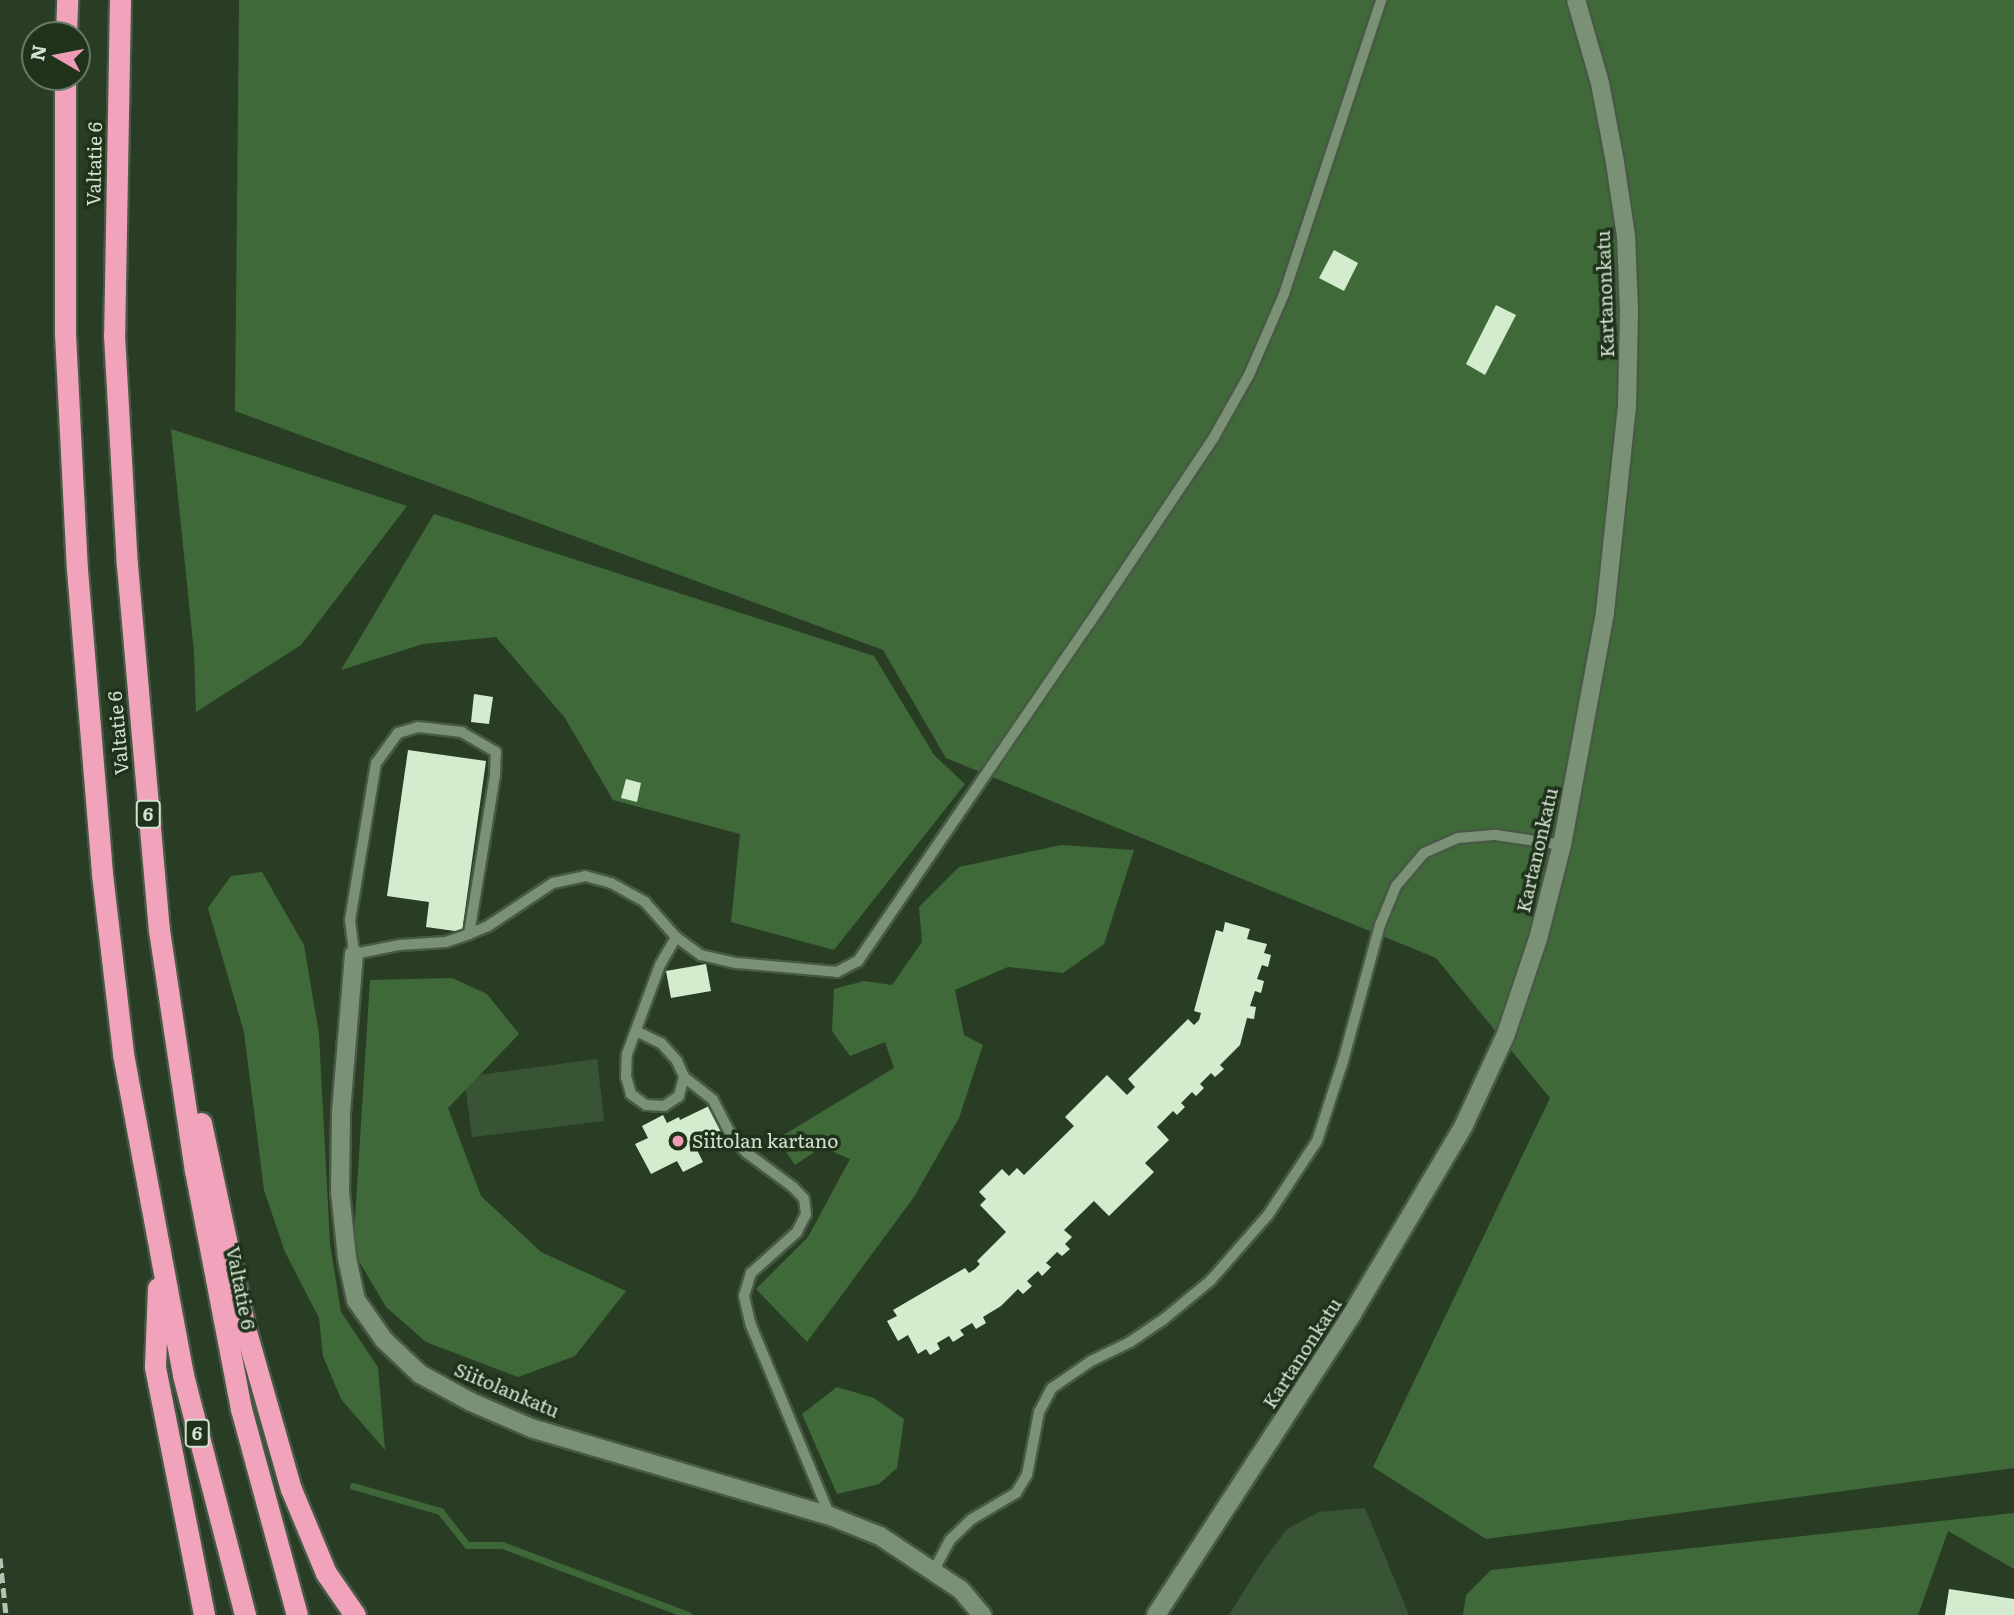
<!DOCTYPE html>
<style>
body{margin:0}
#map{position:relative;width:2014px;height:1615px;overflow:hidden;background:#293d25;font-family:Literata,serif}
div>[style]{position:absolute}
.green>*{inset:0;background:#395435}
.forest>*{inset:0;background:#40693a}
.stream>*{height:7px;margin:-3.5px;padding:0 3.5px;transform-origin:3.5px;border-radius:3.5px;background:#3e6738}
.building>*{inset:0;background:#d2eccd}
.roads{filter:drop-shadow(2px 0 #475944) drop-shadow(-2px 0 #475944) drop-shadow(0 2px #475944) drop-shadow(0 -2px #475944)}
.service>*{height:10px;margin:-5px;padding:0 5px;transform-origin:5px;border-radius:5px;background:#7a9176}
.minor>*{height:18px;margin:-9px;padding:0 9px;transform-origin:9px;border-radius:9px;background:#7a9176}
.secondary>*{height:18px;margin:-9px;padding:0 9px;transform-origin:9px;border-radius:9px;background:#7a9176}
.motorway>*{height:21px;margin:-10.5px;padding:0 10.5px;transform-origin:10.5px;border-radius:10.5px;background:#f2a3bc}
.rail>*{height:5px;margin-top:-2.5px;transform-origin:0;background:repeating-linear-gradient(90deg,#b4c3b2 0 10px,transparent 0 15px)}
.dots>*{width:19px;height:19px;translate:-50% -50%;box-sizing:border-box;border:4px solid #1f331b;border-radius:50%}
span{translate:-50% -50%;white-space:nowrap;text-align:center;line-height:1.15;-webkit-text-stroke:7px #1f331b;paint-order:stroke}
.shield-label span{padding:2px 5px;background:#1f331b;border:2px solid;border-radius:5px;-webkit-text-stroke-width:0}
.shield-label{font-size:18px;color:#d5e2d3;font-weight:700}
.street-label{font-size:19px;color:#d5e2d3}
.poi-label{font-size:19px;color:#d5e2d3}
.left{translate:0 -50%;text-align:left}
.north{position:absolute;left:21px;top:21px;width:70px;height:70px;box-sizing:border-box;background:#1f331b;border:2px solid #687965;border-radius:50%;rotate:280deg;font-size:19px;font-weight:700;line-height:28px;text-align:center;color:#d5e2d3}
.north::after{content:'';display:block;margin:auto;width:24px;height:32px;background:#f09ab6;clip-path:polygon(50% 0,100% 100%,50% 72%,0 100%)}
</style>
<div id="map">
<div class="green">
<div style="clip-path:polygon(597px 1059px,604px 1121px,472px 1137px,464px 1077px)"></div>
<div style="clip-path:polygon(1365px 1508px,1409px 1615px,1229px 1615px,1259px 1567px,1287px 1529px,1319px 1512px)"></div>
</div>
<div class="forest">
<div style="clip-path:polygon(239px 0,2014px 0,2014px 1468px,1486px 1539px,1373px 1467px,1550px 1098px,1436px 958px,946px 758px,883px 650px,235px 411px)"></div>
<div style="clip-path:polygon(171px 429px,407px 506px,301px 645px,196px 712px,194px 652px)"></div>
<div style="clip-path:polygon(434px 514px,874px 656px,934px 755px,965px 784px,834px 950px,731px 922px,740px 834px,613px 800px,565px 718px,496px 637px,423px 644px,341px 670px)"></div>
<div style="clip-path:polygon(1061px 845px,1134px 850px,1104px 944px,1063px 973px,1008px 967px,955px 990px,964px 1035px,983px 1045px,959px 1118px,914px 1197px,807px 1342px,756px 1289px,808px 1237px,850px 1159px,822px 1147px,795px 1165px,777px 1139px,894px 1068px,885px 1042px,850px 1056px,832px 1031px,834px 989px,864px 981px,892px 985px,922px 942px,919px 907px,959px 867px)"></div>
<div style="clip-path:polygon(262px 872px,304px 945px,319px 1034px,330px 1244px,341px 1312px,378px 1367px,385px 1450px,341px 1399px,323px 1356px,319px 1318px,285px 1252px,264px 1190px,244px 1032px,208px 908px,231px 876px)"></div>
<div style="clip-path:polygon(452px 978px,487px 994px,519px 1034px,448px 1108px,481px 1196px,541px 1252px,626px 1291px,575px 1356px,518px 1377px,426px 1342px,386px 1307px,353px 1251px,370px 980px)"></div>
<div style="clip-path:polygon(837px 1387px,874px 1398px,904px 1419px,897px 1468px,879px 1484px,837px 1494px,802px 1414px)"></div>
<div style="clip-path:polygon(2014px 1513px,2014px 1569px,1948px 1531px,1918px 1615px,1463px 1615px,1466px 1595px,1491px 1570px)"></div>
</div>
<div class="stream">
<div style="left:353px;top:1486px;width:91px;rotate:16deg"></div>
<div style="left:440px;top:1511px;width:43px;rotate:51.5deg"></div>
<div style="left:467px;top:1545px;width:35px"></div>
<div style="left:502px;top:1545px;width:199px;rotate:20.6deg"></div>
</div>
<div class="building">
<div style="clip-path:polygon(1334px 250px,1358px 263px,1344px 291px,1319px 278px)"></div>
<div style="clip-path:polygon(1496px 305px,1516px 315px,1485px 375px,1466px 364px)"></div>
<div style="clip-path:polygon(474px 694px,493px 697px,489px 724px,471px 722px)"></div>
<div style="clip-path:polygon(408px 750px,486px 761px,462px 932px,426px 927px,429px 902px,387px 896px)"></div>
<div style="clip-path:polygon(626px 779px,641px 783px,637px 802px,621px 798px)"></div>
<div style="clip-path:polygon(1225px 922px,1250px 929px,1247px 939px,1267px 944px,1264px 953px,1271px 955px,1268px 967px,1262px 965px,1257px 979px,1264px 981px,1261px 993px,1255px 991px,1250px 1006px,1256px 1007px,1254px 1019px,1247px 1018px,1240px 1045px,1220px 1065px,1224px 1069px,1215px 1077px,1211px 1073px,1200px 1084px,1204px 1088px,1196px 1096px,1192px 1092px,1181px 1103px,1185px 1107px,1177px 1115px,1173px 1111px,1157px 1127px,1169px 1140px,1145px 1163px,1154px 1172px,1109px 1216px,1094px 1201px,1064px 1230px,1072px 1237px,1065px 1244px,1070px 1249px,1062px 1256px,1057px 1252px,1046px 1263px,1051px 1267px,1042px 1276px,1038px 1271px,1027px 1281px,1032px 1286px,1023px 1294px,1018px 1289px,1001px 1306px,983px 1317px,986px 1323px,976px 1329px,972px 1323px,960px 1330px,964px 1335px,953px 1342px,949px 1336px,937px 1343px,940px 1349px,930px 1355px,926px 1349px,918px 1354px,908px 1335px,898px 1341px,887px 1321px,897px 1316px,893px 1310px,965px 1268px,969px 1273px,975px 1269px,980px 1264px,977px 1261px,1006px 1232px,980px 1205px,986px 1199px,979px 1192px,1002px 1169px,1009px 1176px,1017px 1168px,1024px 1175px,1074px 1126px,1065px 1117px,1107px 1075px,1127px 1095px,1135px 1087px,1128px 1079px,1188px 1019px,1194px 1025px,1199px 1020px,1201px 1013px,1194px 1011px,1216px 930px,1223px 932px)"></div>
<div style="clip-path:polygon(706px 964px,711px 991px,671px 998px,666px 971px)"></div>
<div style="clip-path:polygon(709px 1106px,725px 1136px,697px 1150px,703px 1162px,683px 1172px,677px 1161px,651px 1174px,635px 1144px,648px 1138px,642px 1126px,663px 1115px,667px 1123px,679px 1117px,680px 1120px)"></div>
<div style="clip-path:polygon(1949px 1589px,2014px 1599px,2014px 1615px,1945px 1615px)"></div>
</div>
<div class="roads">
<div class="service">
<div style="left:469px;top:934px;width:160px;rotate:-80.7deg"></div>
<div style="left:495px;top:776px;width:24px;rotate:-88deg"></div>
<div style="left:496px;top:752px;width:39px;rotate:-150deg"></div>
<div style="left:462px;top:732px;width:44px;rotate:-173.5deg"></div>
<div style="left:418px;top:727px;width:21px;rotate:163deg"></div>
<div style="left:398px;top:733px;width:37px;rotate:126deg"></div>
<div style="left:376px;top:763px;width:159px;rotate:99.4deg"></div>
<div style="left:350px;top:920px;width:34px;rotate:83deg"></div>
<div style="left:354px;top:954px;width:47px;rotate:-11.1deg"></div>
<div style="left:400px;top:945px;width:46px;rotate:-3.7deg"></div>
<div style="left:446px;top:942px;width:24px;rotate:-19deg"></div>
<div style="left:469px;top:934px;width:21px;rotate:-23deg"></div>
<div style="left:488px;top:926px;width:78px;rotate:-33.5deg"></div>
<div style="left:553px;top:883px;width:33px;rotate:-12deg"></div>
<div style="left:585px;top:876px;width:27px;rotate:15deg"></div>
<div style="left:611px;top:883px;width:39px;rotate:29deg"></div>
<div style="left:645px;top:902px;width:47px;rotate:48.5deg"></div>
<div style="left:636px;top:1031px;width:28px;rotate:26deg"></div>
<div style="left:661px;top:1043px;width:24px;rotate:48deg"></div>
<div style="left:677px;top:1061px;width:17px;rotate:66deg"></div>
<div style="left:684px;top:1077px;width:20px;rotate:105deg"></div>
<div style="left:679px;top:1096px;width:18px;rotate:146deg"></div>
<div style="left:664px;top:1106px;width:18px;rotate:-177deg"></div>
<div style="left:646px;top:1105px;width:19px;rotate:-144deg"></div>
<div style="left:631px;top:1094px;width:18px;rotate:-106deg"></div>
<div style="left:626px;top:1077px;width:23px;rotate:-88deg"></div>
<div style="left:627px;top:1054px;width:95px;rotate:-69.7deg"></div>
<div style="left:660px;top:965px;width:32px;rotate:-60deg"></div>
<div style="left:676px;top:937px;width:31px;rotate:36deg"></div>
<div style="left:701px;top:955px;width:37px;rotate:13deg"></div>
<div style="left:737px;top:963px;width:100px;rotate:5.1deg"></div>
<div style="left:837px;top:972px;width:24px;rotate:-28deg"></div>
<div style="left:858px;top:961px;width:409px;rotate:-55.6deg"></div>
<div style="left:1089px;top:624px;width:225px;rotate:-56.2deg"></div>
<div style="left:1214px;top:437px;width:71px;rotate:-60.6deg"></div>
<div style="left:1249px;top:375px;width:88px;rotate:-66.6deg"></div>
<div style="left:1284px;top:294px;width:310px;rotate:-71.7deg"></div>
<div style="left:684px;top:1077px;width:37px;rotate:38deg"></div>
<div style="left:713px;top:1100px;width:42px;rotate:62.8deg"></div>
<div style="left:732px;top:1137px;width:22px;rotate:47deg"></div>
<div style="left:747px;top:1153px;width:57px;rotate:36.5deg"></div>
<div style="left:793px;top:1187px;width:16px;rotate:47deg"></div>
<div style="left:804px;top:1199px;width:15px;rotate:82deg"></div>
<div style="left:806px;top:1214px;width:20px;rotate:117deg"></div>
<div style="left:797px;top:1232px;width:62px;rotate:138.3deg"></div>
<div style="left:751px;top:1273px;width:24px;rotate:107deg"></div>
<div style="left:744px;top:1296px;width:28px;rotate:77deg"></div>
<div style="left:750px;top:1323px;width:209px;rotate:67.5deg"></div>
<div style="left:934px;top:1570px;width:34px;rotate:-62deg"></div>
<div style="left:950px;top:1540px;width:30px;rotate:-44deg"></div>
<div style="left:972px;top:1519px;width:51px;rotate:-30.6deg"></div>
<div style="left:1016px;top:1493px;width:21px;rotate:-59deg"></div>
<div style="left:1027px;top:1475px;width:64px;rotate:-79.2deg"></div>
<div style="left:1039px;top:1412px;width:27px;rotate:-62deg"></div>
<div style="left:1052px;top:1388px;width:47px;rotate:-34.7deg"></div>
<div style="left:1091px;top:1361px;width:43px;rotate:-26deg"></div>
<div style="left:1130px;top:1342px;width:41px;rotate:-34.1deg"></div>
<div style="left:1164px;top:1319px;width:61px;rotate:-39.7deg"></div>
<div style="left:1211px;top:1280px;width:86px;rotate:-48.8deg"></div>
<div style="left:1268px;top:1215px;width:89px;rotate:-56.5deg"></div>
<div style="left:1317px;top:1141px;width:84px;rotate:-72deg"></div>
<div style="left:1343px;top:1061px;width:141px;rotate:-74.8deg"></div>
<div style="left:1380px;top:925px;width:42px;rotate:-67.7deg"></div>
<div style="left:1396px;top:886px;width:43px;rotate:-49.7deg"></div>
<div style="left:1424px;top:853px;width:37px;rotate:-24deg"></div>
<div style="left:1458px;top:838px;width:38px;rotate:-5deg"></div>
<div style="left:1496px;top:835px;width:67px;rotate:8.6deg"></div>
</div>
<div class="minor">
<div style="left:354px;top:954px;width:160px;rotate:94.7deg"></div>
<div style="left:341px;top:1113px;width:79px;rotate:90.7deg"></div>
<div style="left:340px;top:1192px;width:66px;rotate:83.9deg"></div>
<div style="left:347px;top:1258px;width:43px;rotate:77.9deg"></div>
<div style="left:356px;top:1300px;width:49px;rotate:55deg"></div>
<div style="left:384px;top:1340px;width:50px;rotate:43.4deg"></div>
<div style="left:420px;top:1374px;width:58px;rotate:28.8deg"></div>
<div style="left:471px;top:1402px;width:65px;rotate:23.4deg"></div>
<div style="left:531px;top:1428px;width:312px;rotate:16.4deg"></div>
<div style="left:830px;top:1516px;width:54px;rotate:21.8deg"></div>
<div style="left:880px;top:1536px;width:97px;rotate:33.7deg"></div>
<div style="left:961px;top:1590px;width:33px;rotate:50deg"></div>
</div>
<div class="secondary">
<div style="left:1156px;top:1615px;width:359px;rotate:-56.9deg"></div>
<div style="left:1352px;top:1314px;width:220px;rotate:-59.3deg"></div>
<div style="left:1464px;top:1125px;width:100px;rotate:-65.2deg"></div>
<div style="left:1506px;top:1034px;width:100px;rotate:-71.4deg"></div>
<div style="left:1538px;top:939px;width:97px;rotate:-75.7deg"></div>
<div style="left:1562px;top:845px;width:237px;rotate:-79.5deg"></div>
<div style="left:1605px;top:612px;width:206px;rotate:-83.9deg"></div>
<div style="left:1627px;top:407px;width:97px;rotate:-88.8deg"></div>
<div style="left:1629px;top:310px;width:74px;rotate:-92.3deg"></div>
<div style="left:1626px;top:236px;width:75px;rotate:-98.5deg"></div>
<div style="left:1615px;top:162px;width:80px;rotate:-100.8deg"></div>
<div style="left:1600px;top:83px;width:86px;rotate:-106.1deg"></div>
</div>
<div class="motorway">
<div style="left:120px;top:0;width:335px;rotate:91deg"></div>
<div style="left:114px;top:335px;width:230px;rotate:86.8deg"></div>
<div style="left:127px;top:565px;width:366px;rotate:85deg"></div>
<div style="left:159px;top:930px;width:243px;rotate:81.5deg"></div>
<div style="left:195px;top:1170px;width:243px;rotate:79.1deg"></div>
<div style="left:241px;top:1409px;width:213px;rotate:74.8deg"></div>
<div style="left:66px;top:35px;width:35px;rotate:-88deg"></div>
<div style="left:65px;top:77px;width:257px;rotate:90deg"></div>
<div style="left:65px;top:334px;width:235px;rotate:87.1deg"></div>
<div style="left:77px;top:569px;width:306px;rotate:85.3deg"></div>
<div style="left:102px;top:874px;width:181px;rotate:83.3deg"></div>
<div style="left:123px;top:1054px;width:327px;rotate:79.4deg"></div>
<div style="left:183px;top:1375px;width:248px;rotate:75.5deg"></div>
<div style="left:201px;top:1123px;width:210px;rotate:77.9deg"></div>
<div style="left:245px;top:1328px;width:167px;rotate:74.1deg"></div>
<div style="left:291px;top:1489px;width:91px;rotate:67.4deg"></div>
<div style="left:326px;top:1573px;width:51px;rotate:55.4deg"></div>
<div style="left:158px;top:1288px;width:79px;rotate:92.2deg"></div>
<div style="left:155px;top:1367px;width:253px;rotate:78.8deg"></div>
</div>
</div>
<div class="rail">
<div style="left:0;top:1558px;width:57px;rotate:84deg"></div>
</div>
<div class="dots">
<div style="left:678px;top:1141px;background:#f09ab6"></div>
</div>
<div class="shield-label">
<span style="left:148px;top:814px">6</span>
<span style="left:197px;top:1433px">6</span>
</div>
<div class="street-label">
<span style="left:94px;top:164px;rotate:-89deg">Valtatie 6</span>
<span style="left:1605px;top:294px;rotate:-92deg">Kartanonkatu</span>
<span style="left:118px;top:733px;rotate:-95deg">Valtatie 6</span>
<span style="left:1537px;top:850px;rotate:-77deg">Kartanonkatu</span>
<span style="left:241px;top:1288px;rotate:79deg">Valtatie 6</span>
<span style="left:1302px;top:1353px;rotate:-57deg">Kartanonkatu</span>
<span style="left:507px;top:1390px;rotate:23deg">Siitolankatu</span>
</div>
<div class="poi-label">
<span class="left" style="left:692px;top:1141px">Siitolan kartano</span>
</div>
<div class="north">N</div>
</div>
